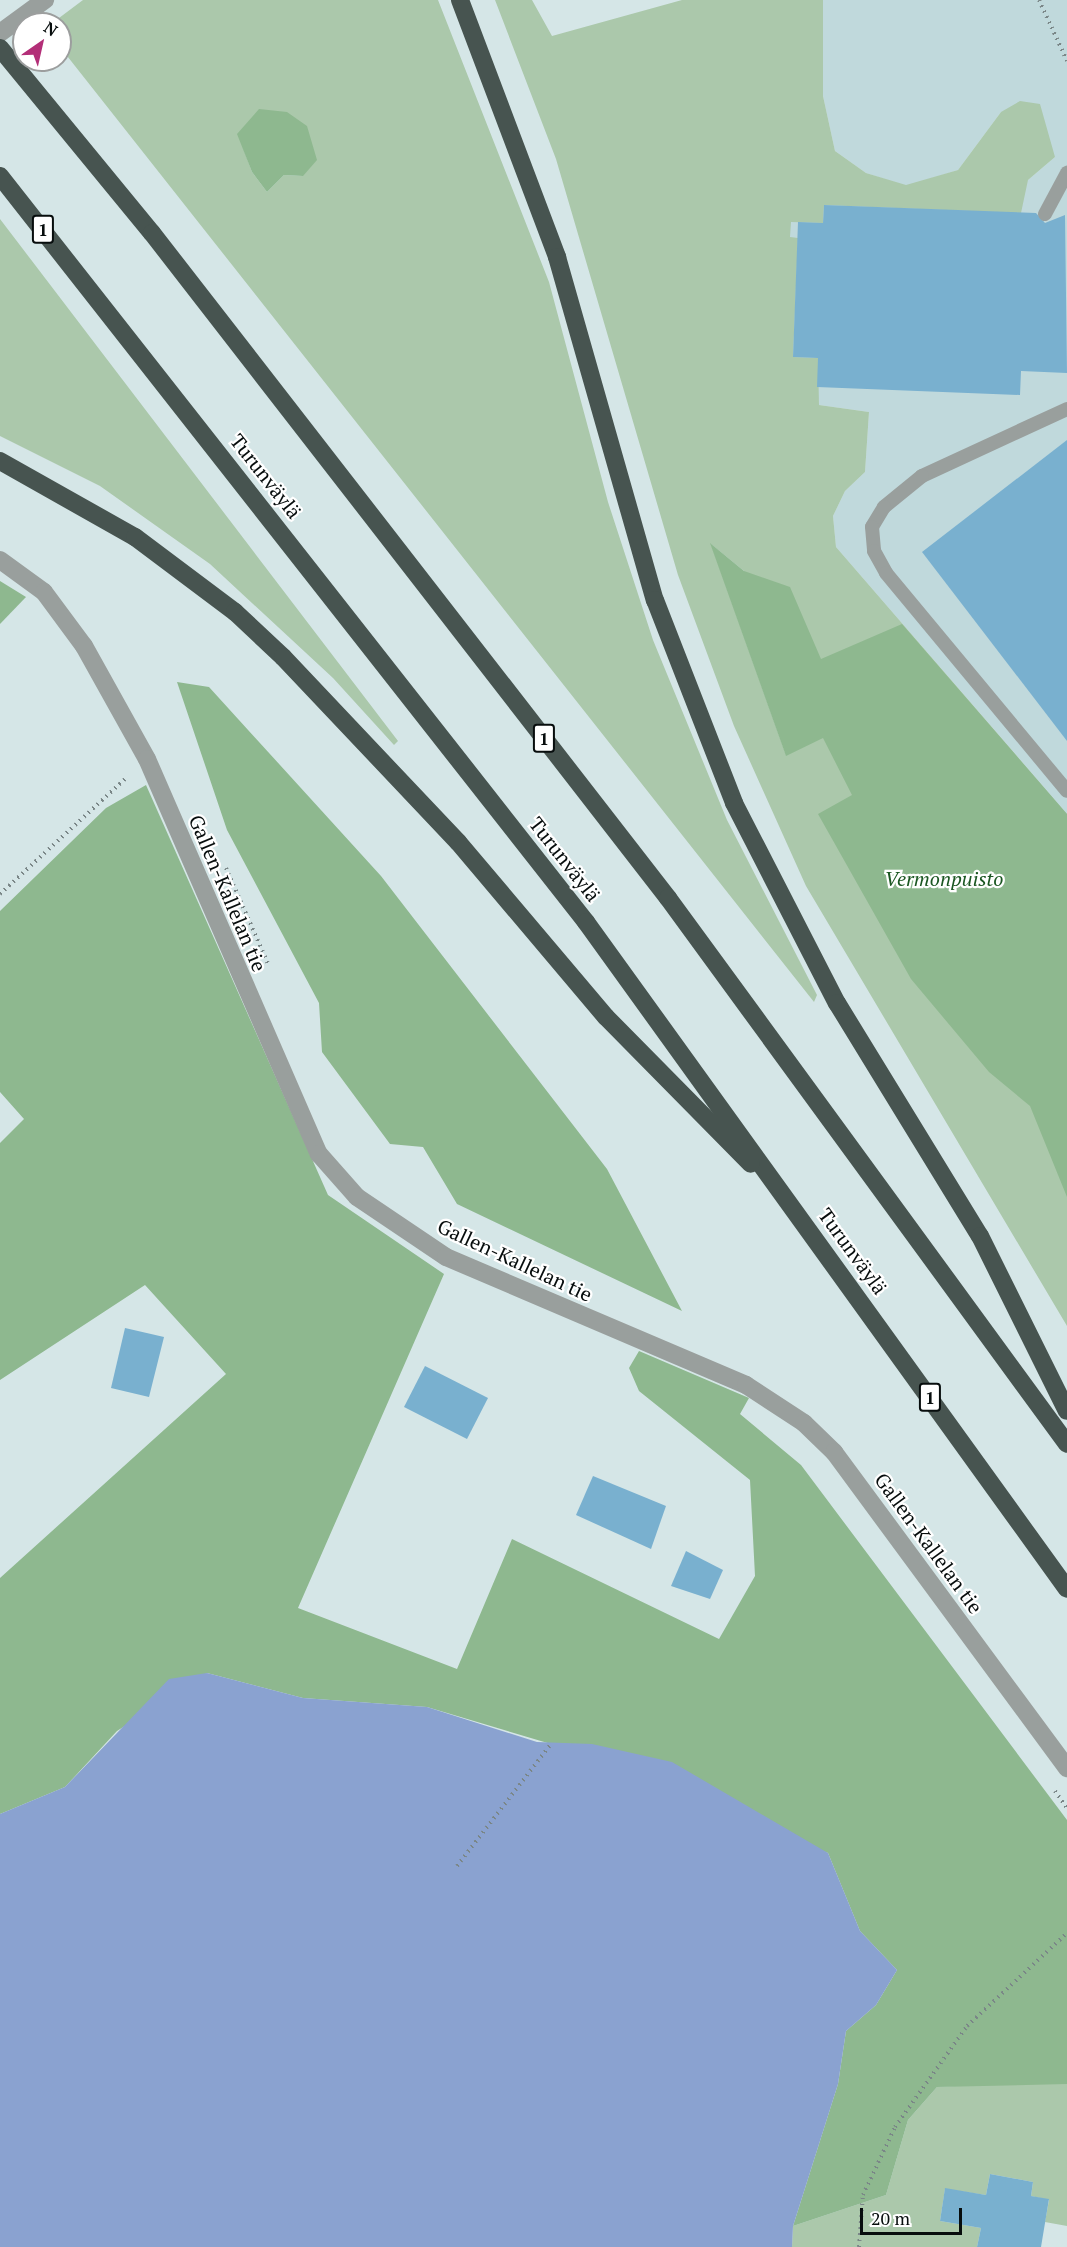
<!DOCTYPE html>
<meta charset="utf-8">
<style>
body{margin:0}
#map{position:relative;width:1067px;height:2247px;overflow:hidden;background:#d5e6e7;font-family:"PT Serif",serif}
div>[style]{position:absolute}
.built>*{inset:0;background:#c0d9dc}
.green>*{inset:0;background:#abc8ab}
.forest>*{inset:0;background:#8eb88f}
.water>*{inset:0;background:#8aa2d0}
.building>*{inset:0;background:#79b0cf}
.path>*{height:4px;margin-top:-2px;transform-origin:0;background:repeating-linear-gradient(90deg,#7a8687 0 1.5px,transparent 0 6px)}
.service>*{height:14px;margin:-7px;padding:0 7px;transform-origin:7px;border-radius:7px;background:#999f9d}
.minor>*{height:18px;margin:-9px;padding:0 9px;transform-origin:9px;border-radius:9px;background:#999f9d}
.tertiary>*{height:18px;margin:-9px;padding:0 9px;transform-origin:9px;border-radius:9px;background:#999f9d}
.motorway>*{height:18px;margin:-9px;padding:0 9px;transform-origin:9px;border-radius:9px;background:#475450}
span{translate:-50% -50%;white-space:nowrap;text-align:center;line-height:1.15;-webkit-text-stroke:4.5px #fff;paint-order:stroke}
.shield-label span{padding:2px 4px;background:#fff;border:2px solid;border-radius:4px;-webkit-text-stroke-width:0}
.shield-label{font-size:18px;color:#070d0d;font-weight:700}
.street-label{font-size:20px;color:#070d0d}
.park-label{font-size:20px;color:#1b5722;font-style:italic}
.north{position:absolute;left:12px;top:12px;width:60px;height:60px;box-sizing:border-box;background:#fff;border:2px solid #9c9e9e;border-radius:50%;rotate:34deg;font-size:16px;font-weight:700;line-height:24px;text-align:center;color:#070d0d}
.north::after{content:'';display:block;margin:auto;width:21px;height:27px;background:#b32f78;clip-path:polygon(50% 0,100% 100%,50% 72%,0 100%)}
.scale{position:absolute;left:860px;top:2208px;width:102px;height:27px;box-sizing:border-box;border:3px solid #070d0d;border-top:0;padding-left:8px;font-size:18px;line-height:21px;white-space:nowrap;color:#070d0d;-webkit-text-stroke:4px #fff;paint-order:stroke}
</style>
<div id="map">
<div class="built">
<div style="clip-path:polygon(823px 0,1067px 0,1067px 814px,836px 547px,833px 516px,845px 491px,865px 472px,869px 412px,819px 405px,817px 387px,793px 357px,790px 237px,790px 222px,824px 205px,1028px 180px,1055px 157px,1001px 112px,958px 170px,906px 186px,866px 173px,835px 151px,823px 96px)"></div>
</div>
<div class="green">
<div style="clip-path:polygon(evenodd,83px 0,438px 0,549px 282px,608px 502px,653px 640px,727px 820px,817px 995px,814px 1002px,60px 47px,60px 24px,51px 24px,83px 0,238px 134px,303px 176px,284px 175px,267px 192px,252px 172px,238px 134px)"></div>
<div style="clip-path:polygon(evenodd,495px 0,532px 0,552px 36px,682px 0,823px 0,823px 96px,835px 151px,866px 173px,906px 185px,958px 170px,1001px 112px,1020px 101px,1040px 104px,1055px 157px,1028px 180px,1021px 213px,824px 205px,823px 223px,791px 222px,790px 237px,798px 238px,793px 357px,818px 358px,819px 405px,869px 412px,865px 472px,845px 491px,833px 516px,836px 547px,1067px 814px,1067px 1326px,806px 886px,734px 726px,678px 575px,556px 159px,495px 0,711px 544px,744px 571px,786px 755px,711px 544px)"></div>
<div style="clip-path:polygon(0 219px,398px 741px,394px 745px,333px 678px,210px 564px,100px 486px,0 436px)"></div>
<div style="clip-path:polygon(1043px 2081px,1067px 2084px,1067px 2226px,1045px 2222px,1049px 2200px,1031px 2196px,1033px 2182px,990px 2174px,986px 2195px,945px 2189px,940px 2221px,981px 2228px,977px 2247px,792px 2247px,793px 2226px,886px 2195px,908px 2120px,937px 2087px)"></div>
</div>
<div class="forest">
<div style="clip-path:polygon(259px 109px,287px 112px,307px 126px,317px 160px,303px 176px,284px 175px,267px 192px,252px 172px,237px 134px)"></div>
<div style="clip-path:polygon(710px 543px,744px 571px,790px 587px,821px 659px,902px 624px,1067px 814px,1067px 1197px,1030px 1106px,989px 1072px,911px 979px,818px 814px,852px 795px,823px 738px,786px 756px)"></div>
<div style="clip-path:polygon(0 581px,26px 597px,0 624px)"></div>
<div style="clip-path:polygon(177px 682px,209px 687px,381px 876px,607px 1169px,682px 1311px,457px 1204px,423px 1147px,390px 1144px,322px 1052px,319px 1003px,227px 830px)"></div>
<div style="clip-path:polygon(146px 785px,328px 1195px,444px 1274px,298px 1608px,457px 1669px,512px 1539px,719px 1639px,755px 1576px,750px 1480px,639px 1391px,629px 1368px,639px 1351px,749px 1398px,740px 1414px,801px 1465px,1067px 1820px,1067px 2084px,937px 2087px,908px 2120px,886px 2195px,793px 2226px,838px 2084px,846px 2031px,876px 2005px,897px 1970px,860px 1931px,828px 1853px,551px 1744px,427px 1707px,303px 1698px,207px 1673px,117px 1731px,65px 1787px,0 1814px,0 1578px,226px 1374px,145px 1285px,0 1380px,0 1143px,24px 1119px,0 1092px,0 911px,106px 808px)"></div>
</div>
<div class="water">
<div style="clip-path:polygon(207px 1673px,303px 1698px,427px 1707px,537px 1742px,592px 1744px,672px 1762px,828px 1853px,860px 1931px,897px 1970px,876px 2005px,846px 2031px,838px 2084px,793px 2226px,792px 2247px,0 2247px,0 1814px,65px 1787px,169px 1679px)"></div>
</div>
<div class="building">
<div style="clip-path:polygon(824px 205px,1036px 213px,1045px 223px,1065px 215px,1067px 373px,1021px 371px,1020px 395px,817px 387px,818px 358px,793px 357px,798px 222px,823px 223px)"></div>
<div style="clip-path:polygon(1067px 440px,1067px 741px,922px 552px)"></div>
<div style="clip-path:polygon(125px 1328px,164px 1337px,149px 1397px,111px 1388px)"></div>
<div style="clip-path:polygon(425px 1366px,488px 1398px,467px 1439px,404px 1407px)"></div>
<div style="clip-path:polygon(593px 1476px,666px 1506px,651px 1549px,576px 1515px)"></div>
<div style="clip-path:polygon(686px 1551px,723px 1570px,710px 1599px,671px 1586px)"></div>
<div style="clip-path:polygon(990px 2174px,1033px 2182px,1031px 2196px,1049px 2199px,1041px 2247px,977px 2247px,981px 2228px,940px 2221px,945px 2188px,986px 2195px)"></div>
</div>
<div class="path">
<div style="left:1039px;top:0;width:67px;rotate:65.3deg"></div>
<div style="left:226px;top:868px;width:107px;rotate:66.3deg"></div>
<div style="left:0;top:894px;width:171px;rotate:-42.6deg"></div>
<div style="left:1055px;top:1791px;width:21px;rotate:55deg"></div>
<div style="left:457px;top:1866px;width:154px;rotate:-52.4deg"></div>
<div style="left:859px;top:2247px;width:52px;rotate:-85.6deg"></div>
<div style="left:863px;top:2195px;width:75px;rotate:-64.8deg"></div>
<div style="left:895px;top:2127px;width:124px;rotate:-54.5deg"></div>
<div style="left:967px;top:2026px;width:137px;rotate:-42.9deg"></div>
</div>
<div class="service">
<div style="left:1045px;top:214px;width:47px;rotate:-61.8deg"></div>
<div style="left:1067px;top:409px;width:160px;rotate:155.2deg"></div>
<div style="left:922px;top:476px;width:49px;rotate:140.8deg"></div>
<div style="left:884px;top:507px;width:23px;rotate:121deg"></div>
<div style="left:872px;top:527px;width:24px;rotate:85deg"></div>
<div style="left:874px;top:551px;width:25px;rotate:61deg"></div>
<div style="left:886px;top:573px;width:283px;rotate:50.3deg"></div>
</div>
<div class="minor">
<div style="left:0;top:560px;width:54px;rotate:36deg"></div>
<div style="left:44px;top:592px;width:67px;rotate:53.5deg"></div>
<div style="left:84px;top:646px;width:129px;rotate:60.9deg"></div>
<div style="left:147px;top:759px;width:431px;rotate:66.5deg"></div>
<div style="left:319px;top:1154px;width:57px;rotate:48.5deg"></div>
<div style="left:357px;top:1197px;width:107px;rotate:34deg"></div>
<div style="left:446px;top:1257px;width:326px;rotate:23.1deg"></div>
<div style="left:746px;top:1385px;width:69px;rotate:33.2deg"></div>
<div style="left:804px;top:1423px;width:42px;rotate:44deg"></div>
<div style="left:834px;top:1452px;width:393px;rotate:53.6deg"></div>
</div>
<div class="tertiary">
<div style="left:0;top:33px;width:56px;rotate:-36.3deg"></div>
</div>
<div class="motorway">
<div style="left:460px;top:0;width:275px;rotate:69.3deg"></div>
<div style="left:557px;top:257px;width:357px;rotate:74.1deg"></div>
<div style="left:655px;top:600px;width:218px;rotate:68.7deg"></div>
<div style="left:734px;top:803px;width:225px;rotate:62.8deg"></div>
<div style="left:837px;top:1003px;width:273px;rotate:58.5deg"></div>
<div style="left:980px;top:1236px;width:195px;rotate:63.6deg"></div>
<div style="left:0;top:48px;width:239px;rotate:50.6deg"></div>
<div style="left:152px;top:233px;width:842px;rotate:52.19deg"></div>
<div style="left:668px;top:898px;width:676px;rotate:53.84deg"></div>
<div style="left:0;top:176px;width:949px;rotate:51.85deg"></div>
<div style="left:586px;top:922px;width:822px;rotate:54.2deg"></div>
<div style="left:0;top:461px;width:155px;rotate:29.4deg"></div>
<div style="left:135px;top:537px;width:125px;rotate:36.9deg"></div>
<div style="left:235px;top:612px;width:66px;rotate:43.2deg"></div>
<div style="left:283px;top:657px;width:255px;rotate:46.6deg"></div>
<div style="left:458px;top:842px;width:229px;rotate:49.8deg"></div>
<div style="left:606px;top:1017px;width:206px;rotate:45.4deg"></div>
</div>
<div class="shield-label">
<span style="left:43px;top:229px">1</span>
<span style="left:544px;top:738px">1</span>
<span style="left:930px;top:1397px">1</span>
</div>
<div class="street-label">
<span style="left:266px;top:476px;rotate:52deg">Turunväylä</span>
<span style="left:565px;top:859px;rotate:52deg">Turunväylä</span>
<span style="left:228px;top:893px;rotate:67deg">Gallen-Kallelan tie</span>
<span style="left:853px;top:1251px;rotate:54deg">Turunväylä</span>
<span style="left:515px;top:1260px;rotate:25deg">Gallen-Kallelan tie</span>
<span style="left:929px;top:1543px;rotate:54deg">Gallen-Kallelan tie</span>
</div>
<div class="park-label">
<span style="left:944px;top:878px">Vermonpuisto</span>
</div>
<div class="north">N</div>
<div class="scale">20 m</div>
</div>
